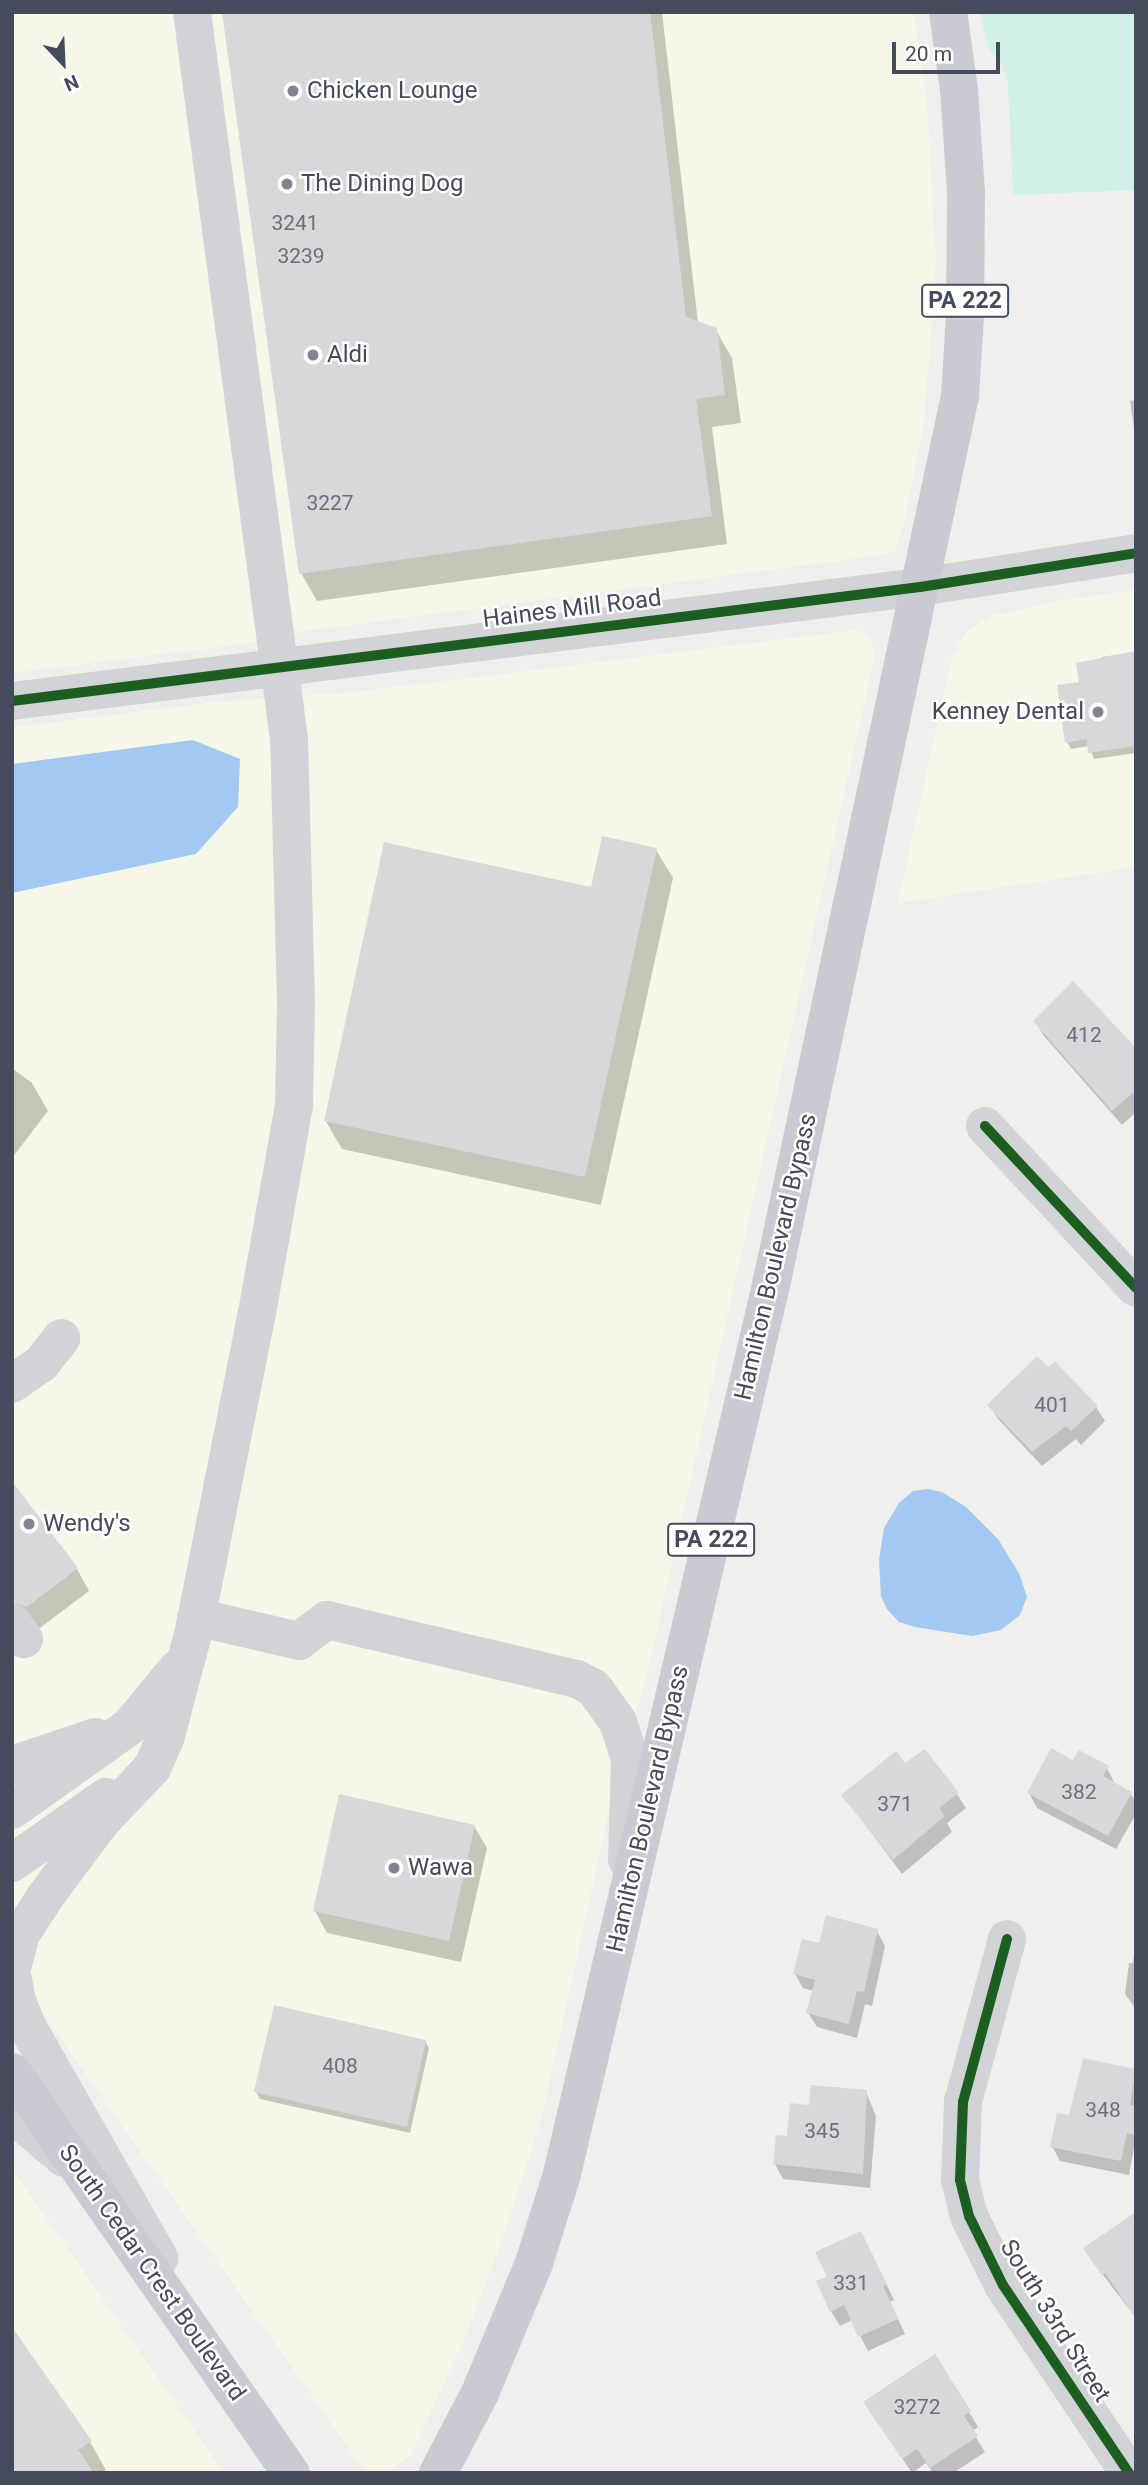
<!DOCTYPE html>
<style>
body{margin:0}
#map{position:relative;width:1148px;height:2485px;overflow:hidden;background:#f0efee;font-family:Roboto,sans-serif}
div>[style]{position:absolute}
.commercial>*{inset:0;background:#f7f7e9}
.green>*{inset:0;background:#d1f1e6}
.water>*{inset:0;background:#a3c8f1}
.shadow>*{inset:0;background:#0003}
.building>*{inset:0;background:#d8d8da}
.minor>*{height:38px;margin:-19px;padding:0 19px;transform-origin:19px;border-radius:19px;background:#d1d3d7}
.major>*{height:38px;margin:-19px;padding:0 19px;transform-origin:19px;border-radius:19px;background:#cacbd2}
.cycleway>*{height:10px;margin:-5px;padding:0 5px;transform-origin:5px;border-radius:5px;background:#1b5e20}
.dots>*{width:19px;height:19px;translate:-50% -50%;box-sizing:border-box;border:4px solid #fff;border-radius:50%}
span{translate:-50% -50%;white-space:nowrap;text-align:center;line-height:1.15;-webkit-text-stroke:5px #fff;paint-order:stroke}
.number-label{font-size:21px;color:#6b6f7d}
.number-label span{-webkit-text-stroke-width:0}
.shield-label span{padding:2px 5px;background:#fff;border:2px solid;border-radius:5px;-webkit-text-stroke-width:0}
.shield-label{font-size:23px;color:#454a5c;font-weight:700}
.poi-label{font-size:24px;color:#454a5c}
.left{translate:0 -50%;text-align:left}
.right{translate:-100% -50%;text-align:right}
.street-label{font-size:24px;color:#454a5c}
.frame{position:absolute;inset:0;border:14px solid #454a5c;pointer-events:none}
.north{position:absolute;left:28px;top:28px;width:70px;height:70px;-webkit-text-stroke:5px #fff;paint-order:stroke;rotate:157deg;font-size:19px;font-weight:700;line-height:28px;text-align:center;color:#454a5c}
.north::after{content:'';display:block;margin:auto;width:24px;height:32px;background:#454a5c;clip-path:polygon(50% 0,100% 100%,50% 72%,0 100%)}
.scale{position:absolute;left:892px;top:42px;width:108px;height:32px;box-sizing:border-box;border:4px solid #454a5c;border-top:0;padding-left:9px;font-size:21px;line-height:24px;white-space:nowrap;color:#454a5c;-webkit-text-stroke:5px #fff;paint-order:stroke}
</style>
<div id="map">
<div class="commercial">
<div style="clip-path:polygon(12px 12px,913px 12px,926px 94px,936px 262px,924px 422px,903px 527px,895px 550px,883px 555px,311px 630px,243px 644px,12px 673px)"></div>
<div style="clip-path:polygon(1136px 590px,1136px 867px,898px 903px,952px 657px,968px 630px,991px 616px,1063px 600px)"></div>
<div style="clip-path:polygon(858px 630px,869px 637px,874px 649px,873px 664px,646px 1679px,615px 1783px,543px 2112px,504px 2234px,468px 2330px,411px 2455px,390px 2470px,375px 2472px,362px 2467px,12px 1969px,12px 728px,218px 702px,355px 692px)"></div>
<div style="clip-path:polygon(12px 2169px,224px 2473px,12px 2473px)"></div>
</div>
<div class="green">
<div style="clip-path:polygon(979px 12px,1136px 12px,1136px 190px,1013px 195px,1008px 84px,1000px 61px,989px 50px)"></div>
</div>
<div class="water">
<div style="clip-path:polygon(193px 740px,240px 759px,238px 807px,196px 854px,12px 893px,12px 764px)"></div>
<div style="clip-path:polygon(927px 1489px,942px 1492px,966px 1507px,998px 1539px,1019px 1573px,1027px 1597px,1020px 1615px,1001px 1630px,972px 1636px,915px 1627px,899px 1622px,887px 1609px,881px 1596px,879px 1560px,884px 1528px,899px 1503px,913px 1491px)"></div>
</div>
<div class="shadow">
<div style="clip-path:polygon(224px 12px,662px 12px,698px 323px,715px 329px,732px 358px,741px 423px,712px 427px,727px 544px,317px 601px,301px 573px)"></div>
<div style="clip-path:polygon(1136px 400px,1136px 442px,1130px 401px)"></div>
<div style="clip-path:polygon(1136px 652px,1136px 753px,1094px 759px,1089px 746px,1071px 749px,1067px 742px,1081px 683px,1102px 662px,1102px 657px)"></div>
<div style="clip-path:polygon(656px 850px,673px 878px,601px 1205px,342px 1149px,325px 1120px,592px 890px)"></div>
<div style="clip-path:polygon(1036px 1022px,1136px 1051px,1136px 1112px,1122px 1125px,1044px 1036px)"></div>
<div style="clip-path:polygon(12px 1068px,32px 1083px,48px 1111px,12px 1158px)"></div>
<div style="clip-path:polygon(1048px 1369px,1096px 1407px,1105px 1421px,1081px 1445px,1076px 1439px,1042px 1466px,998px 1419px,989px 1405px)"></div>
<div style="clip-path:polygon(77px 1569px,89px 1591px,40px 1628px,31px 1623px,12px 1598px)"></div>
<div style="clip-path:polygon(1074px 1763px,1107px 1768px,1115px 1784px,1130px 1793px,1136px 1802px,1136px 1814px,1116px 1849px,1037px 1808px,1029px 1793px)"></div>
<div style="clip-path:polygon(905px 1766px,957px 1794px,966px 1808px,947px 1823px,952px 1832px,902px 1874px,843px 1795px)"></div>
<div style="clip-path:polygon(474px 1826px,487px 1848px,461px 1962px,327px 1933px,315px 1911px)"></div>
<div style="clip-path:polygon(877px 1931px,885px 1946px,872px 2006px,865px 2004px,857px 2038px,817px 2027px,808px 2013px,814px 1991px,803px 1988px,795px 1974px,820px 1946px)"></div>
<div style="clip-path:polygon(1136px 1938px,1136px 2009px,1125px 1994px,1129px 1963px,1133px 1963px)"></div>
<div style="clip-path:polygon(425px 2041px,429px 2048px,410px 2133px,260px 2099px,256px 2092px)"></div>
<div style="clip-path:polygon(1084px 2060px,1136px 2071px,1136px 2137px,1129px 2175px,1060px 2161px,1052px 2146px,1070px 2117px)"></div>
<div style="clip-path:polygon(866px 2092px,876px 2116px,870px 2188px,783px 2179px,775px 2164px,788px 2138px,811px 2107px)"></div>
<div style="clip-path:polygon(1136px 2214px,1136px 2318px,1094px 2263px)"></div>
<div style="clip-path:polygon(869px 2248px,894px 2300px,890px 2302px,905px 2334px,868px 2351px,852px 2320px,840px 2326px,831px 2311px)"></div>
<div style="clip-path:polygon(969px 2412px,978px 2427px,972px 2431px,985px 2452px,953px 2473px,933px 2473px,926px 2463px,912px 2473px,874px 2417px)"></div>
<div style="clip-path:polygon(90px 2442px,106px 2470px,102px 2473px,12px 2473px)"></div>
</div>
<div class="building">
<div style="clip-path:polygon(222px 12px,650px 12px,686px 317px,717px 328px,725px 395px,696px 399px,712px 516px,299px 574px)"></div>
<div style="clip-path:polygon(1136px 651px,1136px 746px,1088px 753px,1087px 739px,1065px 743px,1057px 685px,1079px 682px,1076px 663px)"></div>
<div style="clip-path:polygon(602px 836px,657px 848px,585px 1177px,324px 1121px,384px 842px,591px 887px)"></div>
<div style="clip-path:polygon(1073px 981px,1136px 1048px,1136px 1090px,1112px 1111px,1033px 1021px)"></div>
<div style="clip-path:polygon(1037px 1356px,1048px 1367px,1055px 1361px,1098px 1406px,1071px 1431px,1066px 1426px,1032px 1452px,987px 1405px)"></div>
<div style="clip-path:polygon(12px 1481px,78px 1568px,27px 1607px,12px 1601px)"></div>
<div style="clip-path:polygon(1051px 1748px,1073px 1760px,1079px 1750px,1109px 1766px,1103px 1776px,1132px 1792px,1108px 1836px,1027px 1793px)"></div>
<div style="clip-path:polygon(925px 1749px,959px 1793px,939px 1808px,945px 1816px,893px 1860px,841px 1795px,896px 1751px,905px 1763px)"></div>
<div style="clip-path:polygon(339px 1794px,475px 1825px,449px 1941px,313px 1911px)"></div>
<div style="clip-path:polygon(826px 1915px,878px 1929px,864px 1992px,857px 1991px,849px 2024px,806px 2013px,815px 1980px,793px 1974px,802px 1939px,819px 1943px)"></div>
<div style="clip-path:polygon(274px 2005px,426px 2040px,407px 2127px,254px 2092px)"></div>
<div style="clip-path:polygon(1083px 2058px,1136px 2069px,1130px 2105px,1136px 2106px,1136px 2135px,1127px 2133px,1121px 2161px,1050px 2147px,1057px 2113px,1069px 2115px)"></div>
<div style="clip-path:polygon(811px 2085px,867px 2090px,863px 2174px,773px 2164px,776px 2135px,787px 2136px,790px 2103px,809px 2105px)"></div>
<div style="clip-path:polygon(1136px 2212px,1136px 2319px,1105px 2273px,1102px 2276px,1083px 2248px)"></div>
<div style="clip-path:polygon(861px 2231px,887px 2284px,883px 2286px,898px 2319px,858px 2337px,844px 2305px,830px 2312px,816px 2281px,827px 2277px,815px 2252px)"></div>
<div style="clip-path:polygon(12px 2327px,92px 2441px,78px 2450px,94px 2473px,12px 2473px)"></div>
<div style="clip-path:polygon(935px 2354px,971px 2411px,964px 2416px,978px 2436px,930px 2468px,917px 2449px,902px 2459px,863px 2402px)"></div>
</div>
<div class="minor">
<div style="left:12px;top:701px;width:915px;rotate:-7.16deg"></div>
<div style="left:920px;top:587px;width:219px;rotate:-8.9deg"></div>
<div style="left:985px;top:1126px;width:221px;rotate:47deg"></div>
<div style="left:12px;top:1384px;width:35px;rotate:-35deg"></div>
<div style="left:41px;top:1364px;width:33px;rotate:-52deg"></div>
<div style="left:196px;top:1617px;width:106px;rotate:13.1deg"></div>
<div style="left:299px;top:1641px;width:35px;rotate:-37deg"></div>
<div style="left:327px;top:1620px;width:257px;rotate:13.3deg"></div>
<div style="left:577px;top:1679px;width:19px;rotate:28deg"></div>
<div style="left:594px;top:1688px;width:42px;rotate:54.8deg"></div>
<div style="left:618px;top:1722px;width:40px;rotate:72deg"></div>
<div style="left:630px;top:1760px;width:100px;rotate:91.7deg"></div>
<div style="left:12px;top:1622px;width:21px;rotate:55deg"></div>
<div style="left:12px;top:1765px;width:88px;rotate:-18.6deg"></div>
<div style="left:12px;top:1810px;width:145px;rotate:-35.4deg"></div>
<div style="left:130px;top:1726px;width:75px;rotate:-50.4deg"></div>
<div style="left:12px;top:1863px;width:115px;rotate:-35.1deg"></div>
<div style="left:1007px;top:1939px;width:169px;rotate:105.1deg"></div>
<div style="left:963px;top:2102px;width:78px;rotate:92.2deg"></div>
<div style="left:960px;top:2180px;width:37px;rotate:76deg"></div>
<div style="left:969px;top:2216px;width:77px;rotate:63.8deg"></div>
<div style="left:1003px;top:2285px;width:226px;rotate:56.2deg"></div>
<div style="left:12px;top:1969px;width:36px;rotate:-76deg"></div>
<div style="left:21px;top:1934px;width:44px;rotate:-57deg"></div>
<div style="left:45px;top:1897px;width:92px;rotate:-53.4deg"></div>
<div style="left:100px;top:1823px;width:76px;rotate:-46.6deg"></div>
<div style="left:152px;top:1768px;width:32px;rotate:-66deg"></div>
<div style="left:165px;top:1739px;width:113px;rotate:-75.1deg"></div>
<div style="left:194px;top:1630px;width:323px;rotate:-78.8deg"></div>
<div style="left:257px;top:1313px;width:210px;rotate:-79.9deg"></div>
<div style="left:294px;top:1106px;width:103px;rotate:-88.9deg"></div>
<div style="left:296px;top:1003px;width:264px;rotate:-91.5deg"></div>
<div style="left:289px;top:739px;width:733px;rotate:-97.6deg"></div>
<div style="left:12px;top:1975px;width:26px;rotate:79deg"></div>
<div style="left:17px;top:2001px;width:29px;rotate:68deg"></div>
<div style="left:28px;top:2028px;width:265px;rotate:60.3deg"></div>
<div style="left:12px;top:2114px;width:68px;rotate:40.2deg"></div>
</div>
<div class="major">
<div style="left:12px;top:2072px;width:489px;rotate:55.2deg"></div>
<div style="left:438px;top:2473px;width:90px;rotate:-62.3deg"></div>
<div style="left:480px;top:2393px;width:141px;rotate:-67.4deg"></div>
<div style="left:534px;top:2263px;width:93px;rotate:-72.5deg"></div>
<div style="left:562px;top:2174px;width:913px;rotate:-76.77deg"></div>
<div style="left:771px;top:1285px;width:909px;rotate:-78deg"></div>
<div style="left:960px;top:396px;width:80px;rotate:-86.4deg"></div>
<div style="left:965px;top:316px;width:124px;rotate:-89.5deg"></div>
<div style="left:966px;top:192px;width:102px;rotate:-93.9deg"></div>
<div style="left:959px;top:90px;width:79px;rotate:-98deg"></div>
</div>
<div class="cycleway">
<div style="left:12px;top:701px;width:915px;rotate:-7.16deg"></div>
<div style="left:920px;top:587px;width:219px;rotate:-8.9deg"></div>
<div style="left:985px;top:1126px;width:221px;rotate:47deg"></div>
<div style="left:1007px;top:1939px;width:169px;rotate:105.1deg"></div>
<div style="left:963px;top:2102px;width:78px;rotate:92.2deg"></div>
<div style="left:960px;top:2180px;width:37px;rotate:76deg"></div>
<div style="left:969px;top:2216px;width:77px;rotate:63.8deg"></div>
<div style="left:1003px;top:2285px;width:226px;rotate:56.2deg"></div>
</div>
<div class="dots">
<div style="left:293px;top:91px;background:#81848f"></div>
<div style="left:287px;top:184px;background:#81848f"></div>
<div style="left:313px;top:355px;background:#81848f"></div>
<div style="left:1098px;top:712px;background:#81848f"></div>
<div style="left:29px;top:1524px;background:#81848f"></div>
<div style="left:394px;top:1868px;background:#81848f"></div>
</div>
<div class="number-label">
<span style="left:295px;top:223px">3241</span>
<span style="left:301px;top:256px">3239</span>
<span style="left:330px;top:503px">3227</span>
<span style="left:1084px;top:1035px">412</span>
<span style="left:1052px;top:1405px">401</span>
<span style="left:1079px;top:1792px">382</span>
<span style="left:895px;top:1804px">371</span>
<span style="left:340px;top:2066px">408</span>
<span style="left:1103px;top:2110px">348</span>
<span style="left:822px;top:2131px">345</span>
<span style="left:851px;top:2283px">331</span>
<span style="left:917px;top:2407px">3272</span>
</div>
<div class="shield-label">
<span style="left:965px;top:301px">PA 222</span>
<span style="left:711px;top:1540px">PA 222</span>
</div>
<div class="poi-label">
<span class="left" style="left:307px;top:91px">Chicken Lounge</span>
<span class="left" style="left:301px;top:184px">The Dining Dog</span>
<span class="left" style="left:327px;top:355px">Aldi</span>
<span class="right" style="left:1084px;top:712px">Kenney Dental</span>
<span class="left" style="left:43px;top:1524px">Wendy's</span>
<span class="left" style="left:408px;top:1868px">Wawa</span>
</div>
<div class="street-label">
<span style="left:572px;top:609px;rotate:-7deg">Haines Mill Road</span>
<span style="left:776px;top:1257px;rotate:-77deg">Hamilton Boulevard Bypass</span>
<span style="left:648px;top:1809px;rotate:-77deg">Hamilton Boulevard Bypass</span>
<span style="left:152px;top:2273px;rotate:55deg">South Cedar Crest Boulevard</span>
<span style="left:1055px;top:2321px;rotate:58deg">South 33rd Street</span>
</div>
<div class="frame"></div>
<div class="north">N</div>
<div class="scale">20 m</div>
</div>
